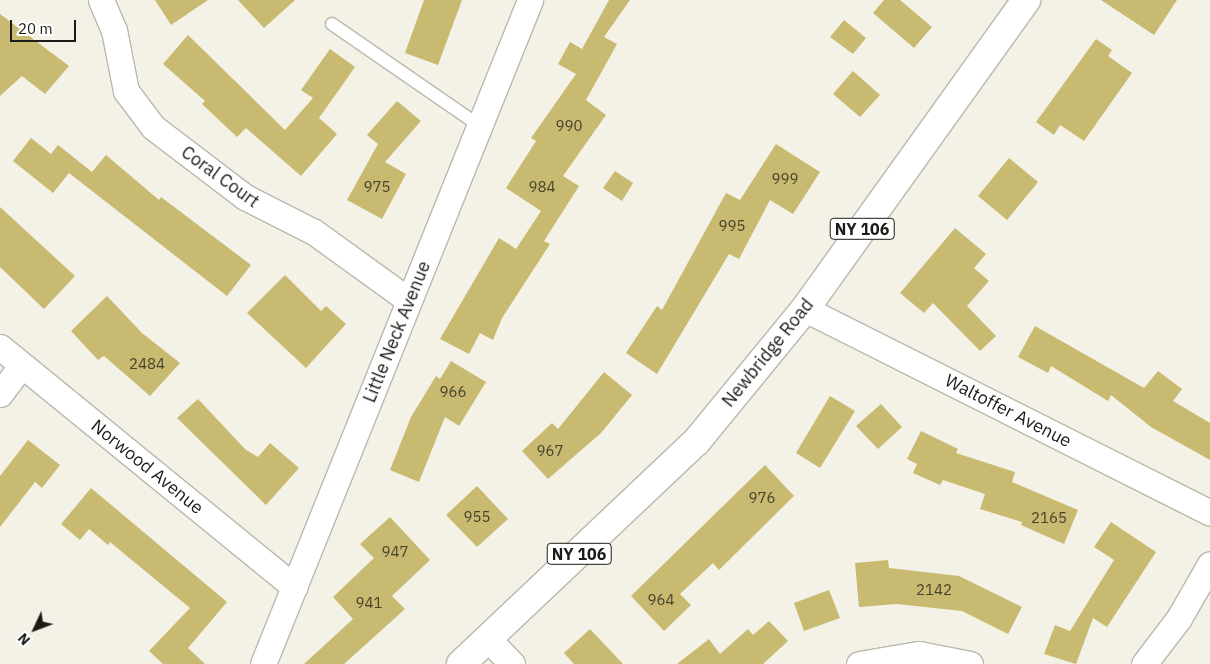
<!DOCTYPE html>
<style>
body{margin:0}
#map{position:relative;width:1210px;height:664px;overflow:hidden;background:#f4f2e7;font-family:"IBM Plex Sans",sans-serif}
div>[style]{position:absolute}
.building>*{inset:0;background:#c8ba70}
.roads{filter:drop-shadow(1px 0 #bab8ad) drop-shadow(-1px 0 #bab8ad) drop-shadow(0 1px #bab8ad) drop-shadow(0 -1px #bab8ad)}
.lane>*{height:12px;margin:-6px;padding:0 6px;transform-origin:6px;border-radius:6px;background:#fff}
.street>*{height:25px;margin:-12.5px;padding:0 12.5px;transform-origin:12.5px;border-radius:12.5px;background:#fff}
.primary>*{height:28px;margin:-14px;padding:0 14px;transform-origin:14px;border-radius:14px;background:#fff}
span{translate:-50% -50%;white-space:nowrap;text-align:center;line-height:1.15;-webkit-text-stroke:4px #fff;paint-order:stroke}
.number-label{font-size:15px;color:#47432d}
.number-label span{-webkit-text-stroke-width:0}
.shield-label span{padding:1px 4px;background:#fff;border:1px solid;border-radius:4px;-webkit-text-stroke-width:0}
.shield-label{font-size:16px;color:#1c1b17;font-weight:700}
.street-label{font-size:18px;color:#1c1b17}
.north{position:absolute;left:10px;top:604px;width:50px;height:50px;-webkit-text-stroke:4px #fff;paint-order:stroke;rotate:227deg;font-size:14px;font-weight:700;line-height:20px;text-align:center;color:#1c1b17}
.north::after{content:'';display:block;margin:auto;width:18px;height:22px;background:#1c1b17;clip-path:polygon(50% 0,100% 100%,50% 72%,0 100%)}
.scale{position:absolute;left:10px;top:20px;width:66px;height:22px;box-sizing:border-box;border:2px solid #1c1b17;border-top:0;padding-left:6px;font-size:15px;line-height:18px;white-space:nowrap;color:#1c1b17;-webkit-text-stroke:4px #fff;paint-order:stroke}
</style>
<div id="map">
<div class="building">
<div style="clip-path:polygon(155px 0,208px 0,171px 25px)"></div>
<div style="clip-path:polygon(238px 0,295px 0,264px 28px)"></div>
<div style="clip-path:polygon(424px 0,462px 0,438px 65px,405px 53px)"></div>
<div style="clip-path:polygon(609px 0,630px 0,604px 37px,617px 44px,586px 100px,606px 115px,563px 176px,579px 186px,544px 241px,550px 244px,502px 318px,493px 340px,480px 333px,469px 354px,440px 339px,499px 238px,516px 249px,541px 211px,506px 188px,536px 141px,531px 138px,576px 74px,558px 64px,570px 42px,582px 49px)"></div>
<div style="clip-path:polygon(884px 0,900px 0,932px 27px,914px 48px,873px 13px)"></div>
<div style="clip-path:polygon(1101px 0,1177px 0,1154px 35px)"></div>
<div style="clip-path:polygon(0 14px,69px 66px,45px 94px,22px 76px,0 96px)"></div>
<div style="clip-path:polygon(844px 20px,866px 38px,853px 54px,830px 37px)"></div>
<div style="clip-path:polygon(188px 35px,285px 130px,313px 98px,301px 90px,330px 49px,355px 67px,319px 118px,337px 134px,301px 176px,246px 128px,237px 137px,202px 104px,205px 101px,163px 64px)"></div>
<div style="clip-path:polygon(1096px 39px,1112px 50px,1108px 56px,1132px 73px,1084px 141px,1060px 125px,1054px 135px,1036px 122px)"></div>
<div style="clip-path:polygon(853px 71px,880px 95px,860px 117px,833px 94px)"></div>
<div style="clip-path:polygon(397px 101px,421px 121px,385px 162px,406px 174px,382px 219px,347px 200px,378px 144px,367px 135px)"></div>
<div style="clip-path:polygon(31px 138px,51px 154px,58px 145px,92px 172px,106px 155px,159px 200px,161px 197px,251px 265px,227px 296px,69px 173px,53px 193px,13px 161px)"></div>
<div style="clip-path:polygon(776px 144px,820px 172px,793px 214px,770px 200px,739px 259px,729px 254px,657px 374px,626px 353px,657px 306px,662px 310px,726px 193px,740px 200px)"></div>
<div style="clip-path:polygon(1009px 158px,1038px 182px,1007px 220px,978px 196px)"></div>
<div style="clip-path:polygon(615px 171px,633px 183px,622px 201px,603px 188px)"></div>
<div style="clip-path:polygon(0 207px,75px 276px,44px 309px,0 267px)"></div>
<div style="clip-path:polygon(955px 228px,986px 254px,974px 268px,989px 281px,967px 306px,996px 336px,980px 351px,933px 303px,924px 313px,900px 293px)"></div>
<div style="clip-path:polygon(285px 275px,321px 311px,326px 306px,346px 324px,306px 368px,247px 313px)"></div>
<div style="clip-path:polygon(107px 296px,142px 333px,180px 363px,150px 396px,104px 356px,98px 360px,71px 331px)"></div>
<div style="clip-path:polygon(1035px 326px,1144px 388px,1158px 371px,1182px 389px,1173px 401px,1210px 423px,1210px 460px,1151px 427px,1111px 395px,1108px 401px,1051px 366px,1048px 373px,1018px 357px)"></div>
<div style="clip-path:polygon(451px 361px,486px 382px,459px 426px,445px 417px,419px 482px,390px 470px,411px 417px,436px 376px,440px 379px)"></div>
<div style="clip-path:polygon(604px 372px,632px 395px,601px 433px,548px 479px,522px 451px,552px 423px,558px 429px)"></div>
<div style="clip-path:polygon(830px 396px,855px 411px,820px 468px,796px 453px)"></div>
<div style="clip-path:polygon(198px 399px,246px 450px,258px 457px,270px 443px,299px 468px,266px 505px,177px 418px)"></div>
<div style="clip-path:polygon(881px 404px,902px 427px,878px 449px,856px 426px)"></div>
<div style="clip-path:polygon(921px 431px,958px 449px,956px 453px,1015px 472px,1012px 482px,1078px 510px,1064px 544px,1021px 525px,1022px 522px,980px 509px,985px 494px,943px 480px,940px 485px,913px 473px,917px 464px,907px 459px)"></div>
<div style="clip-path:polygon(28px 440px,60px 465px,42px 488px,35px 482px,0 527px,0 476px)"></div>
<div style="clip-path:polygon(765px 465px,794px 496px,719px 570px,713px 563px,680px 594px,691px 605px,664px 631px,631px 596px)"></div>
<div style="clip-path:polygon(477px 486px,508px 519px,477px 547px,446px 515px)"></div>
<div style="clip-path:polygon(91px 488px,227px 602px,188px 648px,205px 664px,163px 664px,149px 651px,190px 608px,110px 542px,108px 545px,89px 529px,80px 540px,61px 524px)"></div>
<div style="clip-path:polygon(390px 517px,430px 560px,392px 596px,405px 609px,344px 664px,304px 664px,353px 619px,333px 597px,374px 558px,360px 544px)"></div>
<div style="clip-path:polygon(1111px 522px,1156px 552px,1107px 627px,1093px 618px,1076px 664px,1044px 654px,1055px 625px,1070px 631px,1114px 560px,1094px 547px)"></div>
<div style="clip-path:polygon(888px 560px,889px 568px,959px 576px,1022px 607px,1008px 634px,962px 611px,897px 604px,859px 607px,855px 563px)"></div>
<div style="clip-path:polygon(829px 590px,840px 618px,804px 631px,794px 603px)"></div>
<div style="clip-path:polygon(769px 621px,788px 641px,763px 664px,677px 664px,709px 639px,720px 654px,748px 629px,753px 635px)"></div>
<div style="clip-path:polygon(590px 629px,623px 664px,574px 664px,564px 653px)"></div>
</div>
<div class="roads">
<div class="lane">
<div style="left:332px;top:24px;width:180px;rotate:34.6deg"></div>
</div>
<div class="street">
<div style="left:101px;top:0;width:33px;rotate:67deg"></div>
<div style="left:114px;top:30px;width:62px;rotate:78.9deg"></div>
<div style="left:126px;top:91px;width:45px;rotate:53.1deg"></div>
<div style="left:153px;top:127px;width:116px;rotate:37.3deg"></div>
<div style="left:245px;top:197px;width:77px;rotate:26.9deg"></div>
<div style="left:314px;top:232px;width:115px;rotate:35.8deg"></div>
<div style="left:805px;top:309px;width:453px;rotate:26.7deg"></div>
<div style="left:0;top:347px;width:380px;rotate:39.2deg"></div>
<div style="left:0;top:394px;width:36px;rotate:-53deg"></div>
<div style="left:489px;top:640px;width:33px;rotate:46deg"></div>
<div style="left:263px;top:664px;width:716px;rotate:-68.09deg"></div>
<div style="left:859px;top:664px;width:61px;rotate:-9.5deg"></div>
<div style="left:919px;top:654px;width:52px;rotate:11.1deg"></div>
<div style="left:1144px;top:664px;width:58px;rotate:-52.7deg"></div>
<div style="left:1179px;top:618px;width:62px;rotate:-60.1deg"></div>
</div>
<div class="primary">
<div style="left:461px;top:664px;width:323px;rotate:-43.4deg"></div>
<div style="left:696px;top:442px;width:172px;rotate:-50.7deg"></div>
<div style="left:805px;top:309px;width:380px;rotate:-54.4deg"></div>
</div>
</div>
<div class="number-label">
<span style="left:569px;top:126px">990</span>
<span style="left:785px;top:179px">999</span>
<span style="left:377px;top:187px">975</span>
<span style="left:542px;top:187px">984</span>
<span style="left:732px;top:226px">995</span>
<span style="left:147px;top:364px">2484</span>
<span style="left:453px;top:392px">966</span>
<span style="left:550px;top:451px">967</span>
<span style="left:762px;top:498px">976</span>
<span style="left:477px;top:517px">955</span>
<span style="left:1049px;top:518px">2165</span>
<span style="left:395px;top:552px">947</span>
<span style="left:934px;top:590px">2142</span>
<span style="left:661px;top:600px">964</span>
<span style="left:369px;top:603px">941</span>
</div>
<div class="shield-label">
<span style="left:862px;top:229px">NY 106</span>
<span style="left:579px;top:554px">NY 106</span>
</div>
<div class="street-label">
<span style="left:220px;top:177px;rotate:36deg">Coral Court</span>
<span style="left:397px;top:332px;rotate:-68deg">Little Neck Avenue</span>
<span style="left:768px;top:353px;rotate:-51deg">Newbridge Road</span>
<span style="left:1008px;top:411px;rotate:27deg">Waltoffer Avenue</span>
<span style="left:147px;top:467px;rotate:39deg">Norwood Avenue</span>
</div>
<div class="north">N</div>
<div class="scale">20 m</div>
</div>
